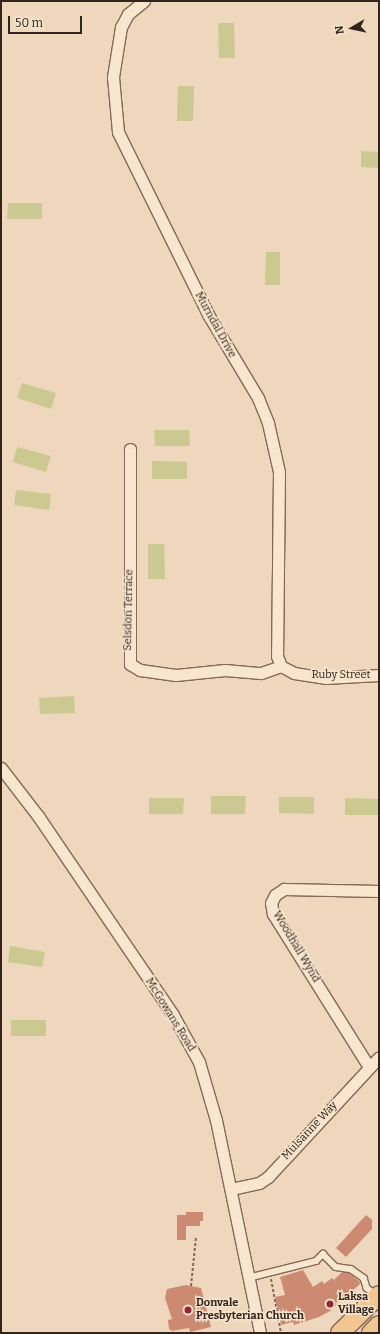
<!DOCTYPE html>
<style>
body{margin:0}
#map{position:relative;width:380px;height:1334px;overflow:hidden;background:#eed7bd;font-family:Bitter,serif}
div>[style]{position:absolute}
.green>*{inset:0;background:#cbc991}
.building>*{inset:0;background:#cc8a72}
.path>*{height:2px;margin-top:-1px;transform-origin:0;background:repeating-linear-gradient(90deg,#856856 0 3px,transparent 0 5px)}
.roads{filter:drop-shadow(1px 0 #856856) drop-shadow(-1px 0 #856856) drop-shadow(0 1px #856856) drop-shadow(0 -1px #856856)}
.lane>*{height:5.5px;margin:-2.75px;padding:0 2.75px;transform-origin:2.75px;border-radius:2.75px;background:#f9e6cf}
.street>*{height:11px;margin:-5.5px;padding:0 5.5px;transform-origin:5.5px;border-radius:5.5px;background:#f9e6cf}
.primary>*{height:18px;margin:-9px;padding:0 9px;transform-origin:9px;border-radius:9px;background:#f2c693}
.dots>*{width:11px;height:11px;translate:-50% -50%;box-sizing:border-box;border:2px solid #f5e3cc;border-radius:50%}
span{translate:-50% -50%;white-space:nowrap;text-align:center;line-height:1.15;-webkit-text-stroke:3px #f5e3cc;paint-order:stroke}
.street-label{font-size:11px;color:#34231b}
.poi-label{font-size:11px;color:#34231b;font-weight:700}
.left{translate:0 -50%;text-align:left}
.frame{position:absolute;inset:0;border:2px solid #34231b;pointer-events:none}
.north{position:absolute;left:332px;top:8px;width:40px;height:40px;-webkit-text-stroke:3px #f5e3cc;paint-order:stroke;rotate:261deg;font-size:11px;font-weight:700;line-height:16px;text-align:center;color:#34231b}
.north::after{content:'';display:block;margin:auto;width:14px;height:18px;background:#34231b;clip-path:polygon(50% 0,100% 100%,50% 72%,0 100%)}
.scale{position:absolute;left:8px;top:16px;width:74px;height:18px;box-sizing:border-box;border:2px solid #34231b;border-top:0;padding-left:5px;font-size:12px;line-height:14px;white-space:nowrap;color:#34231b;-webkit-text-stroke:3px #f5e3cc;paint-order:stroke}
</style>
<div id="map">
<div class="green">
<div style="clip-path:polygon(218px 23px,234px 23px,235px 58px,219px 58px)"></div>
<div style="clip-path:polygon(178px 86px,194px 86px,193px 121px,177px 121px)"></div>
<div style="clip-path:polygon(361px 151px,379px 152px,379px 168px,361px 167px)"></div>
<div style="clip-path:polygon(8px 203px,42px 203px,42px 219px,7px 219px)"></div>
<div style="clip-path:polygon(266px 252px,280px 252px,280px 285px,265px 285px)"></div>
<div style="clip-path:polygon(22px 383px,56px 393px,51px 409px,17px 398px)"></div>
<div style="clip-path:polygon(154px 430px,189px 430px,190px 446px,155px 446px)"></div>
<div style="clip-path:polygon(17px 447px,51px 456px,46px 472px,13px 462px)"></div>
<div style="clip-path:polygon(152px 461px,187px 462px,187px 479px,152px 479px)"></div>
<div style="clip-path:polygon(16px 490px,51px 494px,49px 510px,14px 505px)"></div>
<div style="clip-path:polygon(148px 544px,164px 544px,165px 579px,148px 579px)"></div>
<div style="clip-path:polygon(74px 696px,75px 713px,40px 714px,39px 698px)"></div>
<div style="clip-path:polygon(211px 796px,246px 796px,245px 814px,211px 814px)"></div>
<div style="clip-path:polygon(279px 797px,314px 797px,314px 814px,279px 813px)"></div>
<div style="clip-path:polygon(149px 798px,184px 798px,183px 814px,149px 814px)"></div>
<div style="clip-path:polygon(345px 798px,379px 799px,379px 815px,345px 815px)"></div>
<div style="clip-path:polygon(10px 946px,45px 952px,42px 967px,8px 962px)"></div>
<div style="clip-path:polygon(11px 1020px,46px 1020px,46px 1036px,11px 1036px)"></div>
</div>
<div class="building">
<div style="clip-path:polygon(186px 1212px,203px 1212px,203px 1221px,200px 1221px,200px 1226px,186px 1226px,186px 1240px,177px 1240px,177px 1215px,186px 1215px)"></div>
<div style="clip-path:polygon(366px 1215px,372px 1220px,372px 1229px,346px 1257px,336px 1248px)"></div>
<div style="clip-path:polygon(303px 1270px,313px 1287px,322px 1281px,324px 1284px,332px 1278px,334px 1280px,342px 1272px,349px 1273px,361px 1283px,330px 1311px,319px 1317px,294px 1325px,293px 1322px,281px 1325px,275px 1297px,285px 1295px,280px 1277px)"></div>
<div style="clip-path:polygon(186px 1285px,201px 1288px,211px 1327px,190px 1332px,189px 1328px,172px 1331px,169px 1329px,168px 1320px,172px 1319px,165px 1298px,167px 1289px)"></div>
</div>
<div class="path">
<div style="left:271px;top:1279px;width:55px;rotate:79.5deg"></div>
<div style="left:191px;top:1286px;width:49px;rotate:-84.2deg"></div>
</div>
<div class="roads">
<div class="lane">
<div style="left:248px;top:1278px;width:70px;rotate:-14deg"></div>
<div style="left:316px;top:1261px;width:10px;rotate:-45deg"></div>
<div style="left:323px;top:1254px;width:18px;rotate:45deg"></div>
<div style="left:336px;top:1267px;width:15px;rotate:8deg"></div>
<div style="left:351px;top:1269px;width:16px;rotate:35deg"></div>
<div style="left:364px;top:1278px;width:10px;rotate:73deg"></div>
<div style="left:367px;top:1288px;width:11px;rotate:38deg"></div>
</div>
<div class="street">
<div style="left:144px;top:1px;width:21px;rotate:141deg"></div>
<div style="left:128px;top:14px;width:15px;rotate:118deg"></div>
<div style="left:121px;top:27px;width:51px;rotate:99.1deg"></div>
<div style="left:113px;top:77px;width:55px;rotate:84.8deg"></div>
<div style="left:118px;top:132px;width:205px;rotate:63.7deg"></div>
<div style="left:209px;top:316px;width:96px;rotate:59.1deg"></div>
<div style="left:258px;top:398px;width:27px;rotate:68deg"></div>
<div style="left:268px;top:423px;width:50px;rotate:77.3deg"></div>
<div style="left:279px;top:472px;width:184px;rotate:90.6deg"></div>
<div style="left:277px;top:656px;width:11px;rotate:68deg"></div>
<div style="left:130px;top:449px;width:215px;rotate:90deg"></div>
<div style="left:130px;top:664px;width:12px;rotate:31deg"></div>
<div style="left:140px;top:670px;width:36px;rotate:8deg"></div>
<div style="left:176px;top:675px;width:49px;rotate:-5.8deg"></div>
<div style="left:225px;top:670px;width:36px;rotate:5deg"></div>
<div style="left:261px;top:673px;width:21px;rotate:-19deg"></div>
<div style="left:281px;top:666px;width:15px;rotate:28deg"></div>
<div style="left:294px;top:673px;width:31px;rotate:9deg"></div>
<div style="left:325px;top:678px;width:54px;rotate:-3.2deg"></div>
<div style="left:1px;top:768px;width:61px;rotate:52.4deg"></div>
<div style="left:38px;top:816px;width:240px;rotate:55.8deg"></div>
<div style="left:173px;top:1015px;width:54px;rotate:61deg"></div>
<div style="left:199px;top:1062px;width:60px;rotate:73.7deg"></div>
<div style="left:216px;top:1120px;width:217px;rotate:78.3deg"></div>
<div style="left:369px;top:1067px;width:181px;rotate:-122.1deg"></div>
<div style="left:273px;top:914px;width:11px;rotate:-100deg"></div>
<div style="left:271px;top:903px;width:9px;rotate:-63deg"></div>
<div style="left:275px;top:895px;width:11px;rotate:-34deg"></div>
<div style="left:284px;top:889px;width:95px;rotate:1.2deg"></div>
<div style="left:231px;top:1189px;width:29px;rotate:-12deg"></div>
<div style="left:259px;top:1183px;width:11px;rotate:-34deg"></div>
<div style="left:268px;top:1177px;width:163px;rotate:-47.2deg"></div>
</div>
<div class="primary">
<div style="left:340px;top:1333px;width:54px;rotate:-44.3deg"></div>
<div style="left:371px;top:1333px;width:11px;rotate:-45deg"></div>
</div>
</div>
<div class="dots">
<div style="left:330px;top:1304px;background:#942637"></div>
<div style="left:188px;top:1310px;background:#942637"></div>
</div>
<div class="street-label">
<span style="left:215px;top:325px;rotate:61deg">Murndal Drive</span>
<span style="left:129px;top:610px;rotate:-89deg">Selsdon Terrace</span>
<span style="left:341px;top:675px">Ruby Street</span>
<span style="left:296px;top:947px;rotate:59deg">Woodhall Wynd</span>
<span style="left:170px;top:1015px;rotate:58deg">McGowans Road</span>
<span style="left:310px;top:1131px;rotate:-47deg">Mulsanne Way</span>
</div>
<div class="poi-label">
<span class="left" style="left:338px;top:1304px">Laksa<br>Village</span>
<span class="left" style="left:196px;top:1310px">Donvale<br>Presbyterian Church</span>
</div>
<div class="frame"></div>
<div class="north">N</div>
<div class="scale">50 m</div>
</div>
